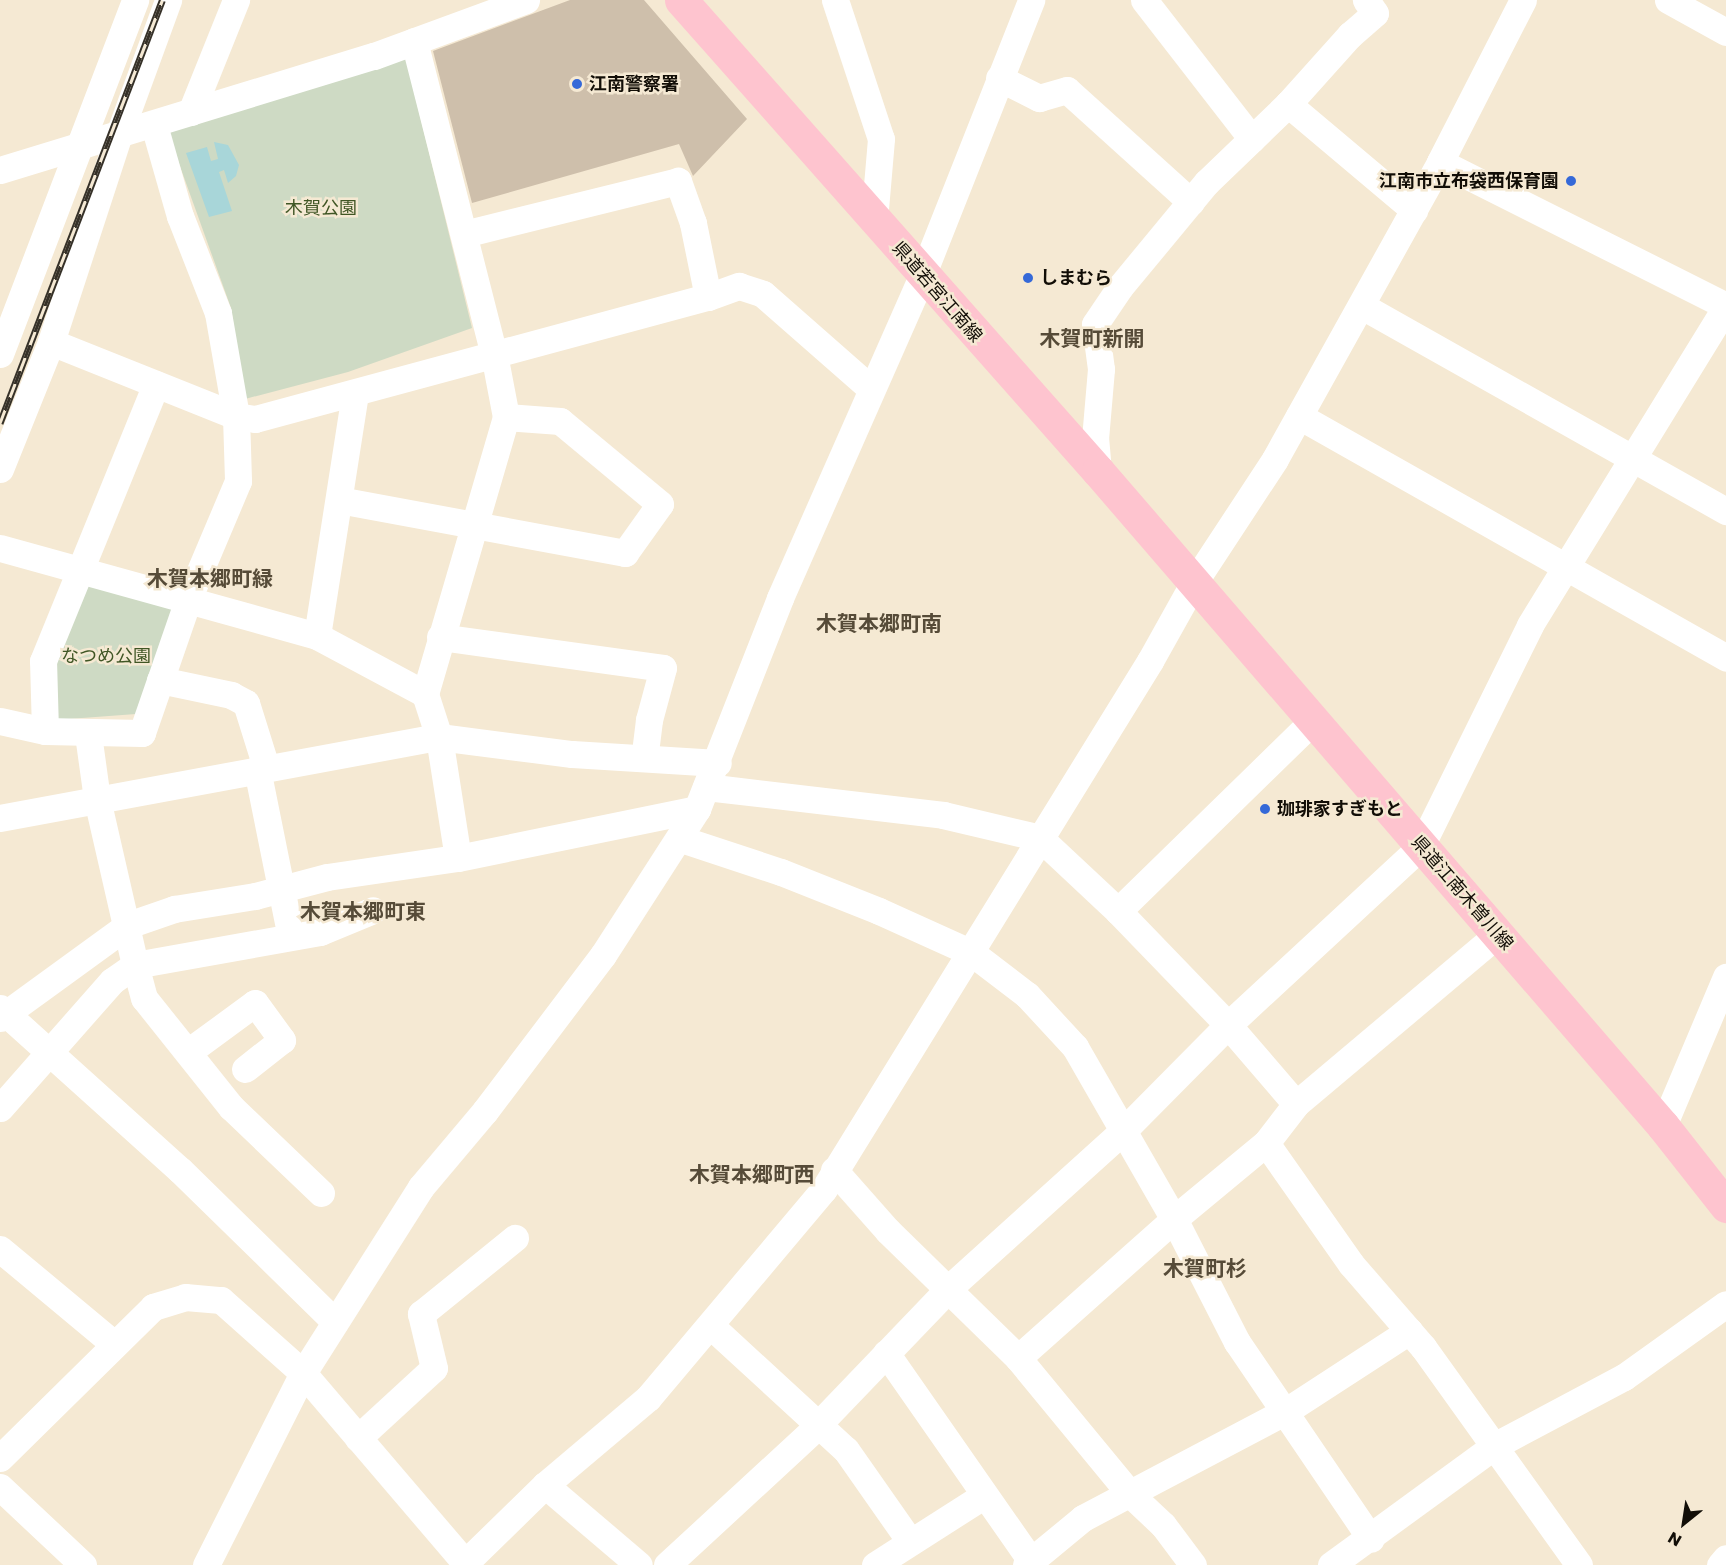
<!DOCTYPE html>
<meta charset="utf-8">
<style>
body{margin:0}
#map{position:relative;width:1726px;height:1565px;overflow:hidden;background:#f5e9d3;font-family:Poppins,"Noto Sans JP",sans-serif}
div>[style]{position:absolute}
.green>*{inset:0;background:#cedac4}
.water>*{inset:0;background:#a8d6d9}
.building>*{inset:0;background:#cebfab}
.minor>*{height:27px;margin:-13.5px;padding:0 13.5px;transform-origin:13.5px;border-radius:13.5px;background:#fff}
.major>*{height:33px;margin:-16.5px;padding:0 16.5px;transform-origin:16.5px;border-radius:16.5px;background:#fec4cf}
.rail>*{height:7px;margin-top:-3.5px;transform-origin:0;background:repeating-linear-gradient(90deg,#f5e9d3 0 14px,#363128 0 28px);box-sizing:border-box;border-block:2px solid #363128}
.dots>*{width:16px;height:16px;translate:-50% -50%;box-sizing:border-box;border:3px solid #f5e9d3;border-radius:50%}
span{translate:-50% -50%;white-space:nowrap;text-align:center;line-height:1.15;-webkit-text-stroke:5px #f5e9d3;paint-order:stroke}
.poi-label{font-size:18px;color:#120e07;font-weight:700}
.left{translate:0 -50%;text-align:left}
.right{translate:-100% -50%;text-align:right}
.park-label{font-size:18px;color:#405625}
.street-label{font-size:18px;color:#120e07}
.quarter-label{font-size:21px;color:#564b38;font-weight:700}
.north{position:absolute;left:1654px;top:1493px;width:60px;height:60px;-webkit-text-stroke:4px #f5e9d3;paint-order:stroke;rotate:210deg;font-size:16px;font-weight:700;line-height:24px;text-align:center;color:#120e07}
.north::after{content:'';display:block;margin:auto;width:21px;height:27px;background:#120e07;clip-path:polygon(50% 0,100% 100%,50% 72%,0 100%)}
</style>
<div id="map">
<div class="green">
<div style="clip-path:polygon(406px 59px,472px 328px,348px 372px,245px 399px,231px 308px,168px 133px,252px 102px)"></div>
<div style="clip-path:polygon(86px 575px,176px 604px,136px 714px,55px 720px,52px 663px)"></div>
</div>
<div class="water">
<div style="clip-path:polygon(214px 142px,228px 145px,239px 165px,236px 176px,228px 183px,224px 170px,219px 172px,232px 211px,209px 217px,186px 153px,207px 147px,211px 161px,218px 159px)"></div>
</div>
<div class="building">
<div style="clip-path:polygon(570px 0,644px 0,747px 119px,693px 176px,679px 144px,472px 203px,433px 51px)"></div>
</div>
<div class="minor">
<div style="left:835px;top:0;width:146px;rotate:71.7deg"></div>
<div style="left:881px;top:139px;width:81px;rotate:94.9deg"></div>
<div style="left:1144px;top:0;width:176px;rotate:52.2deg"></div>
<div style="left:1668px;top:0;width:66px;rotate:28.9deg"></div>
<div style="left:414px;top:41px;width:323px;rotate:75.7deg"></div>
<div style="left:494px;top:354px;width:64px;rotate:79.2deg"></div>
<div style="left:506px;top:417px;width:289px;rotate:106.3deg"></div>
<div style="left:425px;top:694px;width:45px;rotate:72deg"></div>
<div style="left:439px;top:737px;width:122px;rotate:81.1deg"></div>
<div style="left:999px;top:78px;width:45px;rotate:26.6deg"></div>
<div style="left:1039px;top:98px;width:29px;rotate:-16deg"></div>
<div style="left:1067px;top:90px;width:167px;rotate:42.1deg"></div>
<div style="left:1288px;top:104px;width:165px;rotate:40.1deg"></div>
<div style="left:191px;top:112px;width:121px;rotate:-68.1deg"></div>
<div style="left:154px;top:125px;width:95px;rotate:74.1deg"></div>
<div style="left:180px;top:216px;width:104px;rotate:68.6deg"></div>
<div style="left:218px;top:313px;width:105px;rotate:80.1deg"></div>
<div style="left:236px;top:416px;width:65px;rotate:88.2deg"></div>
<div style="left:238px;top:481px;width:126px;rotate:112.9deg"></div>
<div style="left:189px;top:597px;width:144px;rotate:109.1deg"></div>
<div style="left:142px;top:733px;width:97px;rotate:-178.8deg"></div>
<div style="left:45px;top:731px;width:70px;rotate:-91.6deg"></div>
<div style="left:43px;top:661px;width:299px;rotate:-67.8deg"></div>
<div style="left:1440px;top:162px;width:320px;rotate:26.7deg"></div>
<div style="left:0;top:170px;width:391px;rotate:-17deg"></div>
<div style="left:374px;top:56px;width:162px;rotate:-20.2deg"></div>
<div style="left:708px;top:297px;width:33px;rotate:-20deg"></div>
<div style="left:739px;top:286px;width:25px;rotate:18deg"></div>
<div style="left:763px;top:294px;width:142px;rotate:41.3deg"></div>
<div style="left:1362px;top:306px;width:418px;rotate:29.4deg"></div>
<div style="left:51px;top:342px;width:199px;rotate:21.8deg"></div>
<div style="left:236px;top:416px;width:19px;rotate:9deg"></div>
<div style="left:255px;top:419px;width:469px;rotate:-15.1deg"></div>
<div style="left:708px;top:297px;width:76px;rotate:-101.5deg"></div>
<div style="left:693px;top:223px;width:45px;rotate:-109.7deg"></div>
<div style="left:678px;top:181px;width:220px;rotate:166.1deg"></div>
<div style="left:0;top:354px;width:379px;rotate:-69.1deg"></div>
<div style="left:1299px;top:416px;width:491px;rotate:29.5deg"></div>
<div style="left:0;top:469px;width:137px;rotate:-68.1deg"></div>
<div style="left:51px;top:342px;width:216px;rotate:-71.9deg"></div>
<div style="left:118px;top:137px;width:146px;rotate:-69.9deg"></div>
<div style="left:1098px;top:471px;width:32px;rotate:-95deg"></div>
<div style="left:1095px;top:439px;width:70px;rotate:-85.1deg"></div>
<div style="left:1101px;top:369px;width:45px;rotate:-97.6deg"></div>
<div style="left:1095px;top:324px;width:45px;rotate:-56deg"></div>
<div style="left:1120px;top:287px;width:136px;rotate:-50.4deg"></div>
<div style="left:1207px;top:182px;width:112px;rotate:-43.9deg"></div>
<div style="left:1288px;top:104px;width:93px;rotate:-48.1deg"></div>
<div style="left:1350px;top:35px;width:33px;rotate:-41deg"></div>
<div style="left:1375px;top:13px;width:16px;rotate:-125deg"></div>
<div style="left:339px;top:500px;width:291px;rotate:10.5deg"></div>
<div style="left:625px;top:553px;width:60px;rotate:-54.5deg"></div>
<div style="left:660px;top:504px;width:130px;rotate:-140.3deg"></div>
<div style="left:560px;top:421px;width:54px;rotate:-175.8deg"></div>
<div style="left:0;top:548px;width:329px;rotate:15.5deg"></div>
<div style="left:317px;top:636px;width:123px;rotate:28.2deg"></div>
<div style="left:317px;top:636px;width:245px;rotate:-81.1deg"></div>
<div style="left:440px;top:637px;width:225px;rotate:7.9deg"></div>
<div style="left:663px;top:668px;width:54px;rotate:105.1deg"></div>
<div style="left:649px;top:720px;width:38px;rotate:97deg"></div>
<div style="left:160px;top:680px;width:73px;rotate:11.9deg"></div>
<div style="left:231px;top:695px;width:17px;rotate:28deg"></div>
<div style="left:246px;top:703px;width:67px;rotate:72.6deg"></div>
<div style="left:0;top:721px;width:46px;rotate:12.5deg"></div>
<div style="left:257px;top:769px;width:171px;rotate:78.6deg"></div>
<div style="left:706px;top:787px;width:239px;rotate:6.7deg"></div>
<div style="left:943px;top:815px;width:100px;rotate:13.3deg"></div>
<div style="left:1040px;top:838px;width:107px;rotate:43.1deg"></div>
<div style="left:1118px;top:911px;width:158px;rotate:46deg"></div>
<div style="left:1228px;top:1025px;width:104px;rotate:49.3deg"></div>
<div style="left:0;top:818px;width:446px;rotate:-10.5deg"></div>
<div style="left:439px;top:737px;width:134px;rotate:7.3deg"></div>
<div style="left:572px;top:754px;width:146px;rotate:3.5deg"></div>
<div style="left:681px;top:839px;width:105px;rotate:18.3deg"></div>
<div style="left:781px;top:872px;width:105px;rotate:21.7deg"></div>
<div style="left:879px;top:911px;width:102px;rotate:24.3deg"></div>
<div style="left:972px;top:953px;width:69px;rotate:37.4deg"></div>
<div style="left:1027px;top:995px;width:71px;rotate:47.3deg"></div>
<div style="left:1075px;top:1047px;width:198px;rotate:60.1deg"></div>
<div style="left:1174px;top:1219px;width:138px;rotate:62.9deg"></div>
<div style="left:1237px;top:1342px;width:238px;rotate:55.8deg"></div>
<div style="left:1118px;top:911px;width:272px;rotate:-44.3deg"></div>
<div style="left:0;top:1008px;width:242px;rotate:42deg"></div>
<div style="left:180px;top:1170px;width:217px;rotate:44.4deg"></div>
<div style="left:0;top:1018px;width:158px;rotate:-36deg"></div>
<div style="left:128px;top:925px;width:49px;rotate:-19.2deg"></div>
<div style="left:174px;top:909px;width:82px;rotate:-9.1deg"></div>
<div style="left:255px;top:896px;width:74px;rotate:-14.8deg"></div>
<div style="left:327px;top:877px;width:132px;rotate:-8.3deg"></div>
<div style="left:458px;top:858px;width:244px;rotate:-11.6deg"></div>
<div style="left:188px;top:1052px;width:83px;rotate:-36.2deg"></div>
<div style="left:255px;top:1003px;width:46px;rotate:53.9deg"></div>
<div style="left:282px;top:1040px;width:47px;rotate:141.9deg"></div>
<div style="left:0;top:1108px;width:169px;rotate:-48.6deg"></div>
<div style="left:112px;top:981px;width:28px;rotate:-35deg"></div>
<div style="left:135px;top:965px;width:170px;rotate:-102.9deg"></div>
<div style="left:97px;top:799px;width:66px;rotate:-97.9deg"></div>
<div style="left:1663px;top:1126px;width:162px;rotate:-67.1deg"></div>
<div style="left:1266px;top:1143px;width:148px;rotate:54.9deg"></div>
<div style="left:1351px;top:1264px;width:110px;rotate:49.1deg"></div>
<div style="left:1423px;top:1347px;width:268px;rotate:54.4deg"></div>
<div style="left:834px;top:1170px;width:81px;rotate:48.5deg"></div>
<div style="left:888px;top:1231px;width:182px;rotate:44.3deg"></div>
<div style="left:1018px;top:1358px;width:176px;rotate:50.5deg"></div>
<div style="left:1130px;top:1494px;width:45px;rotate:43.2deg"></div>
<div style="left:1163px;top:1525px;width:50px;rotate:53.1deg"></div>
<div style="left:321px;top:1193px;width:124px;rotate:-136.3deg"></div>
<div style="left:231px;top:1107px;width:139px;rotate:-128.6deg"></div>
<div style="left:144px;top:998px;width:34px;rotate:-105deg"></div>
<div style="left:135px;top:965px;width:188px;rotate:-10.1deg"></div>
<div style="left:320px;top:932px;width:57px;rotate:-22.5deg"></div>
<div style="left:0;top:1249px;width:147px;rotate:39.8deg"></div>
<div style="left:711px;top:1326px;width:183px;rotate:42.6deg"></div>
<div style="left:846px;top:1450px;width:110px;rotate:55deg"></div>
<div style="left:886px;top:1353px;width:259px;rotate:55.1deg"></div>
<div style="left:1018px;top:1358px;width:209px;rotate:-41.7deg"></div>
<div style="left:1174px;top:1219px;width:119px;rotate:-39.6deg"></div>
<div style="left:1266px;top:1143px;width:49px;rotate:-52.4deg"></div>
<div style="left:1296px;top:1104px;width:264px;rotate:-40.1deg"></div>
<div style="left:358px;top:1438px;width:103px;rotate:-42.6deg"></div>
<div style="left:434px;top:1368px;width:56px;rotate:-103.5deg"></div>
<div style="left:421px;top:1314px;width:121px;rotate:-39deg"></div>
<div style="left:0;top:1458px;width:215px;rotate:-44.6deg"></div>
<div style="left:153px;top:1307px;width:34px;rotate:-17deg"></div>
<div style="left:185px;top:1297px;width:36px;rotate:5deg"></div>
<div style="left:221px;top:1300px;width:110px;rotate:41.7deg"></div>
<div style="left:303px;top:1373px;width:253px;rotate:49.5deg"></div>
<div style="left:545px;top:1485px;width:123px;rotate:40.4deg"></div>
<div style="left:0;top:1487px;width:114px;rotate:43.2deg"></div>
<div style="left:206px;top:1565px;width:215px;rotate:-63.2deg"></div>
<div style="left:303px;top:1373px;width:220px;rotate:-57.6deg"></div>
<div style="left:421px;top:1187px;width:99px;rotate:-49.9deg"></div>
<div style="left:485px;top:1111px;width:196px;rotate:-52.9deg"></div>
<div style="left:603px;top:955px;width:174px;rotate:-57.2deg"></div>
<div style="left:697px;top:809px;width:227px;rotate:-68.5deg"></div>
<div style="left:780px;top:598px;width:352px;rotate:-66.2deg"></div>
<div style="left:922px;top:276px;width:297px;rotate:-68.4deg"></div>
<div style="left:463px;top:1565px;width:115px;rotate:-44.3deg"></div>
<div style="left:545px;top:1485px;width:135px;rotate:-40.2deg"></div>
<div style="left:648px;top:1398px;width:273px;rotate:-49.9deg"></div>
<div style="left:824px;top:1189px;width:621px;rotate:-58.31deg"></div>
<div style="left:1150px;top:661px;width:88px;rotate:-60.8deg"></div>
<div style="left:1193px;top:584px;width:149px;rotate:-56.7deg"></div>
<div style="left:1275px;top:459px;width:340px;rotate:-60.9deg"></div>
<div style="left:1440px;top:162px;width:182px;rotate:-62.9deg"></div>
<div style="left:667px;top:1565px;width:197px;rotate:-42.7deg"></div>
<div style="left:812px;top:1431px;width:197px;rotate:-46.2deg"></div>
<div style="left:948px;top:1289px;width:234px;rotate:-42.1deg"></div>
<div style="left:1122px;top:1132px;width:151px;rotate:-45.3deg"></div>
<div style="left:1228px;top:1025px;width:263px;rotate:-42.8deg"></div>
<div style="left:1421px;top:846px;width:246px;rotate:-63.7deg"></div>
<div style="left:1530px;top:625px;width:374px;rotate:-58.4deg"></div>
<div style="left:875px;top:1565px;width:128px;rotate:-32.6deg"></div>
<div style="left:1026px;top:1565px;width:74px;rotate:-39.5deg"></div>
<div style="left:1083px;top:1518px;width:229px;rotate:-27.8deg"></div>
<div style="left:1286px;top:1411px;width:147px;rotate:-33deg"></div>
<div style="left:1331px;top:1565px;width:202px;rotate:-36.1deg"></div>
<div style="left:1494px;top:1446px;width:147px;rotate:-28deg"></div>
<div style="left:1624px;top:1377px;width:125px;rotate:-35.6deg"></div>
<div style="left:1720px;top:1565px;width:9px;rotate:-49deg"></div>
</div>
<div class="major">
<div style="left:681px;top:0;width:629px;rotate:48.48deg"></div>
<div style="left:1098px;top:471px;width:865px;rotate:49.22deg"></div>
<div style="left:1663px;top:1126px;width:102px;rotate:51.8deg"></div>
</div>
<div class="rail">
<div style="left:0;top:423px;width:453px;rotate:-69deg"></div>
</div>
<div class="dots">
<div style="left:577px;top:84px;background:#3569d8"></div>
<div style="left:1571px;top:181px;background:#3569d8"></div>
<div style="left:1028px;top:278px;background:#3569d8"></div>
<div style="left:1265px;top:809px;background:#3569d8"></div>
</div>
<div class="poi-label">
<span class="left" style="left:589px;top:84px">江南警察署</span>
<span class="right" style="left:1559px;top:181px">江南市立布袋西保育園</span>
<span class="left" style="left:1040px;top:278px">しまむら</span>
<span class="left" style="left:1277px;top:809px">珈琲家すぎもと</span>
</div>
<div class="park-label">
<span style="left:321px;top:208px">木賀公園</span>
<span style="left:106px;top:656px">なつめ公園</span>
</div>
<div class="street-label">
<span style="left:937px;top:292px;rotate:49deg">県道若宮江南線</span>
<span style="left:1462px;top:893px;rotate:49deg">県道江南木曽川線</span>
</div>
<div class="quarter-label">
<span style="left:1092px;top:339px">木賀町新開</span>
<span style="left:210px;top:579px">木賀本郷町緑</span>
<span style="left:879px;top:624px">木賀本郷町南</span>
<span style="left:363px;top:912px">木賀本郷町東</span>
<span style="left:752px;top:1175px">木賀本郷町西</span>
<span style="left:1205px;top:1269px">木賀町杉</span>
</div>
<div class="north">N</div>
</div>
